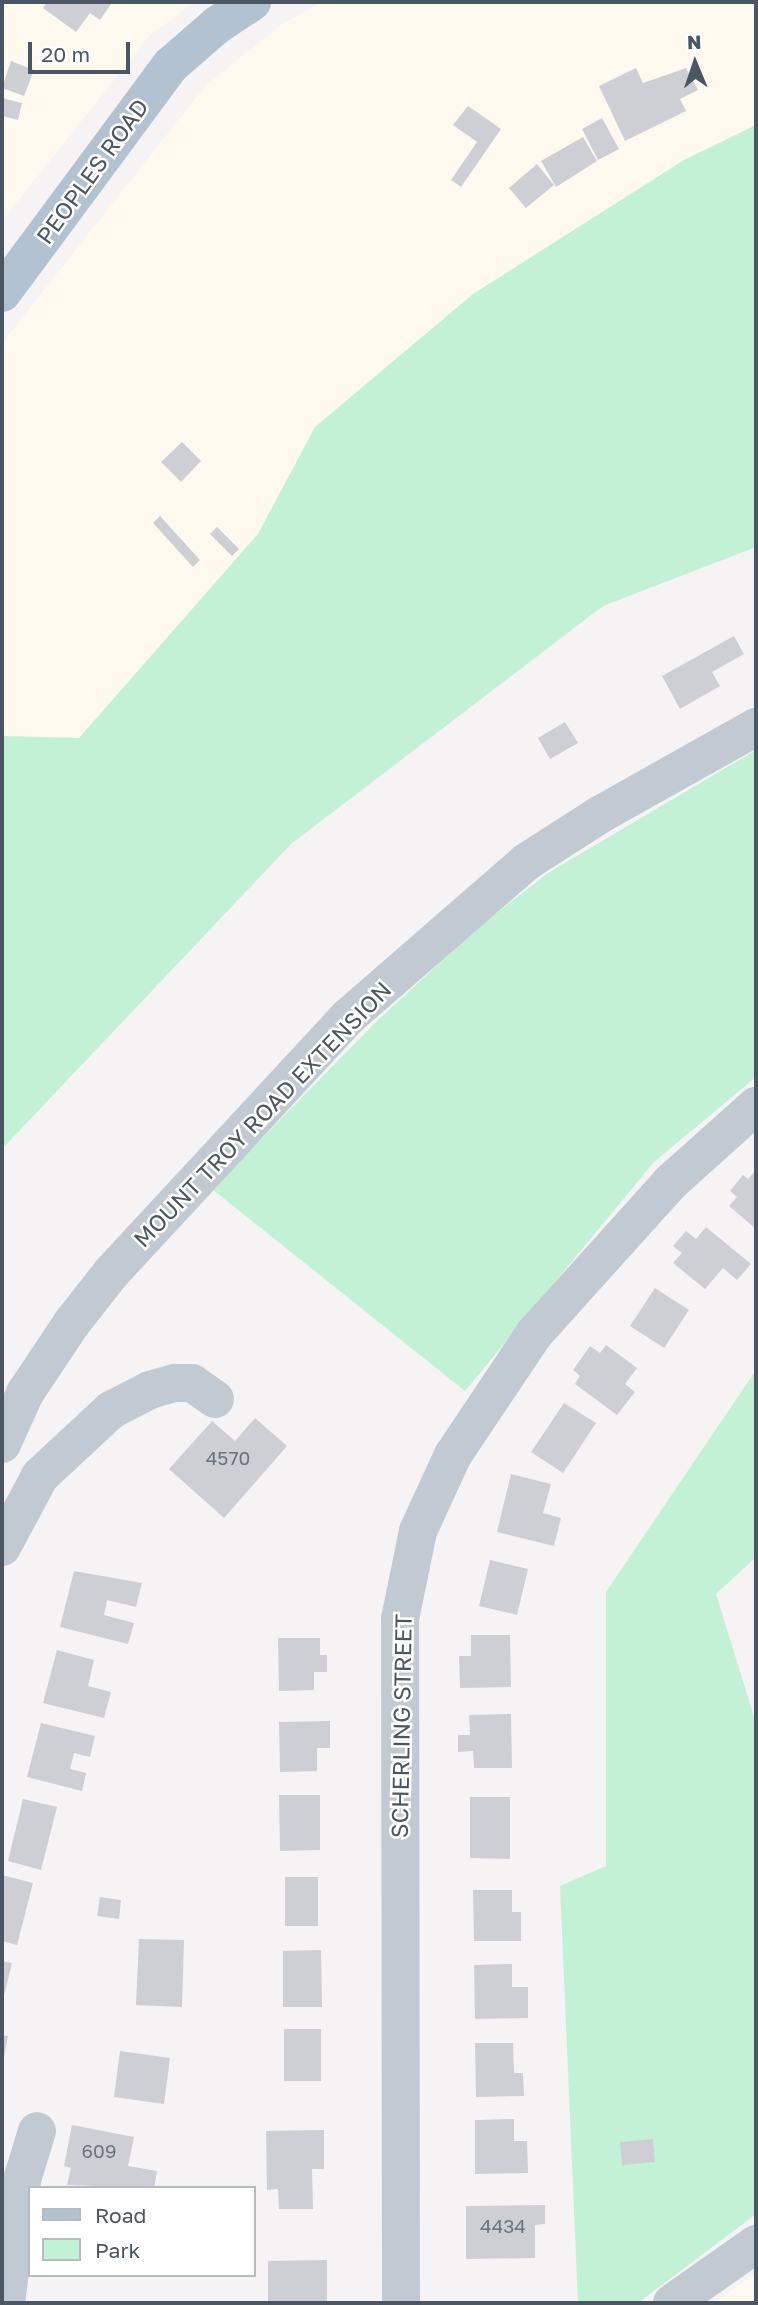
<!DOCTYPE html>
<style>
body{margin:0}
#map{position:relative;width:758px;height:2305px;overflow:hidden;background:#f5f3f3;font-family:"Golos Text",sans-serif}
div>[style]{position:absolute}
.commercial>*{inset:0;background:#fdf9ef}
.green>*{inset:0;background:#c3f1d5}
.building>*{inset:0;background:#cdcfd5}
.minor>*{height:38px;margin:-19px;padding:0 19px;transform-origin:19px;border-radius:19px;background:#c1cad2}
.major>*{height:38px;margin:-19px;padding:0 19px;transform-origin:19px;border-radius:19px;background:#b3c2d1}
span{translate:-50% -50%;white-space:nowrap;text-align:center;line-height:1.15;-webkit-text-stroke:5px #fff;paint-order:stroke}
.number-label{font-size:19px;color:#6b747e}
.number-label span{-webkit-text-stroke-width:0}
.street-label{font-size:23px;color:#4a5661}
.frame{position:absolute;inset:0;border:4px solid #4a5661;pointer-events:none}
.legend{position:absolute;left:28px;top:2186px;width:228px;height:91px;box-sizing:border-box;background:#fff;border:2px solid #b7bbc0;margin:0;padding:9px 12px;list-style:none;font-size:21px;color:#4a5661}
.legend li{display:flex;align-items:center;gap:14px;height:35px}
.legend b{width:35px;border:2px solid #b7bbc0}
.north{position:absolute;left:660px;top:28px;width:70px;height:70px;-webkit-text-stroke:5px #fff;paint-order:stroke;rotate:358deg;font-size:19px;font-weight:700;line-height:28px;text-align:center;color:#4a5661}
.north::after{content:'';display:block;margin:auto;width:24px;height:32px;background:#4a5661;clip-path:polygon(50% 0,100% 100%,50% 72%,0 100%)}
.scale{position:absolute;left:28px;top:42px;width:102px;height:32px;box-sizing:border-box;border:4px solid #4a5661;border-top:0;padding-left:9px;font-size:21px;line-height:24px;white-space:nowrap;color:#4a5661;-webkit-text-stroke:5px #fff;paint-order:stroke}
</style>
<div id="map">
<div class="commercial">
<div style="clip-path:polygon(2px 2px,195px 2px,150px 35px,2px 221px)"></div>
<div style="clip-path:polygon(321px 2px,756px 2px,756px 125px,684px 160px,315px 427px,258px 534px,79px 738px,2px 736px,2px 343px,206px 85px,281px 25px)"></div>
<div style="clip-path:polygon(756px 2273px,756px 2303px,715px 2303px,725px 2295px)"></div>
</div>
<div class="green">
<div style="clip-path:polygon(756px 125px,756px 547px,603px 606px,291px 844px,2px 1149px,2px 736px,79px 738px,258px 534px,315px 427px,473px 294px,684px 160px)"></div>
<div style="clip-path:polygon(756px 750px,756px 1077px,654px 1162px,465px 1391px,212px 1189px,374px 1024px,474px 931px,548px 873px)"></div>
<div style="clip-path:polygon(756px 1370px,756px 1557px,716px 1594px,756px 1723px,756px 2214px,638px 2303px,578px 2303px,560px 1886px,606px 1866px,606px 1592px)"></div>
</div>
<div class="building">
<div style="clip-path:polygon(47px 2px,108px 2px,111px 4px,100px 20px,90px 13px,76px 32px,43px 8px)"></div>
<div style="clip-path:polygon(11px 61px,34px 70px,24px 96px,2px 88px)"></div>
<div style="clip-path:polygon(636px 68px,643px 83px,686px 68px,698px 90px,680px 99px,686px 111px,625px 141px,599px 86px)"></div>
<div style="clip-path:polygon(2px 98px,22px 103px,18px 120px,2px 116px)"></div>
<div style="clip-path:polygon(468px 106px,501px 129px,461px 187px,451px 180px,477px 142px,453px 125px)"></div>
<div style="clip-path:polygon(602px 118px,619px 149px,598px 160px,582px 129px)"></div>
<div style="clip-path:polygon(583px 137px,597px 161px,556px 187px,541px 161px)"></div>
<div style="clip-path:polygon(537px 164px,554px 185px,526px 208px,509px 188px)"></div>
<div style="clip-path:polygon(182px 442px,201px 461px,181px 482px,161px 462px)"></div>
<div style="clip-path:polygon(160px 516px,200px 560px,193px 567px,153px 523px)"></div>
<div style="clip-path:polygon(217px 527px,239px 549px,232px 556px,210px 534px)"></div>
<div style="clip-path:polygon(734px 636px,744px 654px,712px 672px,720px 686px,680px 709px,662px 676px)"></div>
<div style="clip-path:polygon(565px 722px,578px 743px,550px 759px,538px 738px)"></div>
<div style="clip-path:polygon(756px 1170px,756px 1229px,729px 1206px,737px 1197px,730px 1191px,743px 1175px,748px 1179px)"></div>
<div style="clip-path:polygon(706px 1227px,751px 1264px,737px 1280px,723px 1268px,705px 1289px,673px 1263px,682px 1253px,673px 1246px,686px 1231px,696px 1239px)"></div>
<div style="clip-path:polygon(655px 1288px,689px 1310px,664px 1348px,630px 1326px)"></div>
<div style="clip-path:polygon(606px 1345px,637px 1368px,625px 1384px,635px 1392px,617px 1415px,575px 1384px,580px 1376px,573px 1370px,590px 1346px,600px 1353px)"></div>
<div style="clip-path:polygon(564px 1403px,596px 1423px,563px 1473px,531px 1452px)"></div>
<div style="clip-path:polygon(255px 1418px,287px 1446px,224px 1518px,169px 1469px,212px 1421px,235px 1441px)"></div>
<div style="clip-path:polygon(511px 1474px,551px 1484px,543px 1513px,561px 1518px,554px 1546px,497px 1532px)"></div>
<div style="clip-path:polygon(490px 1560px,528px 1569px,517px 1615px,479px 1606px)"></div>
<div style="clip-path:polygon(74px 1571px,142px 1583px,136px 1607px,107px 1600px,104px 1615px,134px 1623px,128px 1644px,60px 1627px)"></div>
<div style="clip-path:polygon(471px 1635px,510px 1635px,511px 1687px,460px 1688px,459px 1656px,471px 1656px)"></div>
<div style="clip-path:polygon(278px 1638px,320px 1638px,320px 1655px,327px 1655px,327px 1672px,314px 1672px,314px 1690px,279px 1691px)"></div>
<div style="clip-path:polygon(57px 1650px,94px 1660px,88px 1686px,111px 1692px,104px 1718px,43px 1703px)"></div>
<div style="clip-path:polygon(511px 1714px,512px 1768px,474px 1768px,473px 1751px,458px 1752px,458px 1735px,470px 1735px,469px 1715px)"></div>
<div style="clip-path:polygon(330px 1721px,330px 1748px,317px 1748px,317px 1771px,280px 1772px,279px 1722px)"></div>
<div style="clip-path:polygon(41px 1723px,95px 1736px,90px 1757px,74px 1753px,70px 1769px,86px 1773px,82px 1791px,27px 1777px)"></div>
<div style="clip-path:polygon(279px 1795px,320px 1795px,320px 1850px,280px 1851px)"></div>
<div style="clip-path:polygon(470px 1797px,510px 1797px,510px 1859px,470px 1858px)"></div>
<div style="clip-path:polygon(23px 1799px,57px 1807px,41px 1870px,8px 1861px)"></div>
<div style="clip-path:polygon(2px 1875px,33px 1883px,17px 1945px,2px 1941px)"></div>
<div style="clip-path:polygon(285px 1877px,318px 1877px,318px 1926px,285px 1926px)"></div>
<div style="clip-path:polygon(473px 1890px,512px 1890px,512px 1912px,521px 1912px,521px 1941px,474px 1941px)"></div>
<div style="clip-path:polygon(100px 1897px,121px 1900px,119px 1919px,97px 1916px)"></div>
<div style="clip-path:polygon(139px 1939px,184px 1940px,182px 2007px,136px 2005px)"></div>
<div style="clip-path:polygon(321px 1950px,322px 2007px,283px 2007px,283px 1951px)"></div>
<div style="clip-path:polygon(2px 1961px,12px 1963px,3px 2000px,2px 2000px)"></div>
<div style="clip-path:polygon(512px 1964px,512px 1987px,528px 1987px,528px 2018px,475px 2019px,474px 1965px)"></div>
<div style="clip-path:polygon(284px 2029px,321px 2029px,321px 2081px,284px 2081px)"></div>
<div style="clip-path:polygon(2px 2035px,8px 2036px,3px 2062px,2px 2062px)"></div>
<div style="clip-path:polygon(475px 2043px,513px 2043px,514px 2073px,523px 2073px,524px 2096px,476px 2097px)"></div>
<div style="clip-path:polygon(120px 2051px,170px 2058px,164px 2104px,114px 2097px)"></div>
<div style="clip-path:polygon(514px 2119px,514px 2141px,527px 2141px,528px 2173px,475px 2174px,475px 2120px)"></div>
<div style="clip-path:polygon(72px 2125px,134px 2137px,128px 2166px,157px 2171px,154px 2188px,67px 2185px,71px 2168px,64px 2166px)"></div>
<div style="clip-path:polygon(324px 2130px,324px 2169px,312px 2169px,313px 2209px,279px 2209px,278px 2189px,267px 2190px,266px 2131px)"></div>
<div style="clip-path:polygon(653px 2139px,655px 2162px,622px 2165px,620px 2142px)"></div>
<div style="clip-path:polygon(545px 2205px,545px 2224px,535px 2225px,535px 2258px,466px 2259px,466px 2206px)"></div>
<div style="clip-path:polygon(327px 2260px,327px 2303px,268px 2303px,268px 2261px)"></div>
</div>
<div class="minor">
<div style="left:2px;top:1444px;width:56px;rotate:-65.7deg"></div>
<div style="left:25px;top:1393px;width:83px;rotate:-56.3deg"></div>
<div style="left:71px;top:1324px;width:65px;rotate:-51.9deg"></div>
<div style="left:111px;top:1273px;width:349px;rotate:-47.2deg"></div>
<div style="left:348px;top:1017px;width:236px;rotate:-41deg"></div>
<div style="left:526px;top:862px;width:89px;rotate:-32.6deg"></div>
<div style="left:601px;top:814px;width:178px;rotate:-29.3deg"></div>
<div style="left:2px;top:1547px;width:81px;rotate:-61.8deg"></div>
<div style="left:40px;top:1476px;width:97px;rotate:-42.9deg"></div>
<div style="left:111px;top:1410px;width:44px;rotate:-27.1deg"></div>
<div style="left:150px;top:1390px;width:26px;rotate:-16deg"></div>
<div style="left:175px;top:1383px;width:17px"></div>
<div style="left:192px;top:1383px;width:28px;rotate:35deg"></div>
<div style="left:6px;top:2303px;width:124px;rotate:-82.6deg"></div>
<div style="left:22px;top:2180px;width:51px;rotate:-73deg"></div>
<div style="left:401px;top:2303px;width:684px;rotate:-90.08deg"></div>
<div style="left:400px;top:1619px;width:90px;rotate:-78.4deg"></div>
<div style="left:418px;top:1531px;width:84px;rotate:-65.3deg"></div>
<div style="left:453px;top:1455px;width:146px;rotate:-56.2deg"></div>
<div style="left:534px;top:1334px;width:206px;rotate:-48deg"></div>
<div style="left:672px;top:1181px;width:113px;rotate:-41.8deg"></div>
<div style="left:672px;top:2303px;width:103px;rotate:-35.1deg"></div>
</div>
<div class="major">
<div style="left:2px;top:293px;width:284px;rotate:-53.5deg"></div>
<div style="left:171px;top:65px;width:61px;rotate:-41deg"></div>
<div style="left:217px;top:25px;width:42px;rotate:-33.3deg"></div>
</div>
<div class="number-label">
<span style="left:228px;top:1458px">4570</span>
<span style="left:99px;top:2151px">609</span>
<span style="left:503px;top:2226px">4434</span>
</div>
<div class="street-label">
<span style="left:92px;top:171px;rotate:-54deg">PEOPLES ROAD</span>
<span style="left:262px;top:1114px;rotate:-46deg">MOUNT TROY ROAD EXTENSION</span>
<span style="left:401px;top:1726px;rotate:-89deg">SCHERLING STREET</span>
</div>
<div class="frame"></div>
<ul class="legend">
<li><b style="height:9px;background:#b3c2d1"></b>Road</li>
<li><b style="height:19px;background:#c3f1d5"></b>Park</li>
</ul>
<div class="north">N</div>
<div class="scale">20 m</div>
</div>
